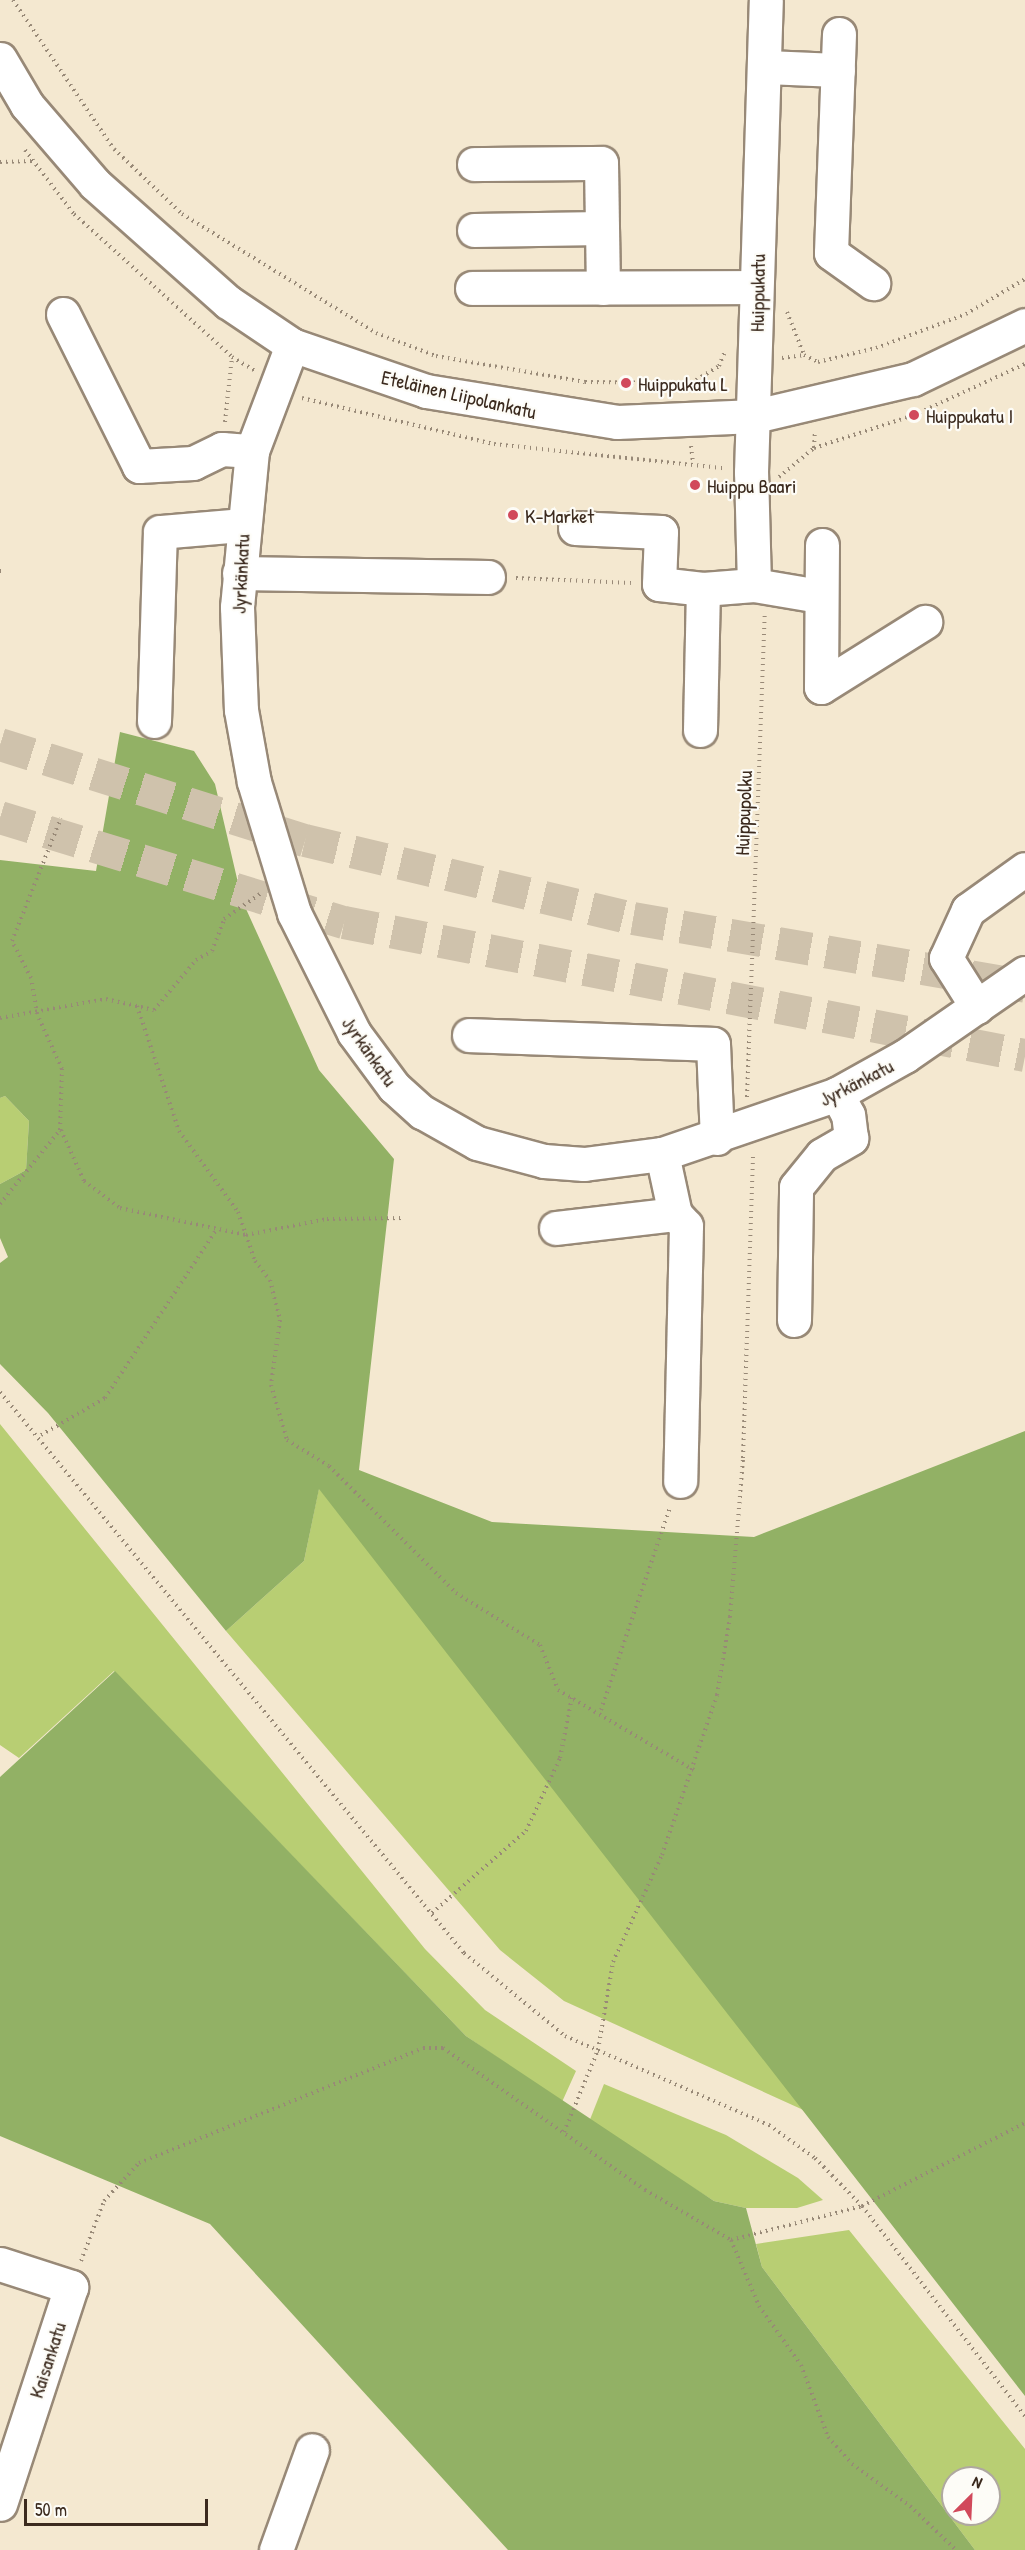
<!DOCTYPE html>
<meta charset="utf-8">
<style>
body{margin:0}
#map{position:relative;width:1025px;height:2550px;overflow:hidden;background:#f4e8d0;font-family:"Patrick Hand",sans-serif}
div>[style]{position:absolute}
.green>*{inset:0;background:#b8ce73}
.forest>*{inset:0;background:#92b165}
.highway-tunnel>*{height:33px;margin-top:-16.5px;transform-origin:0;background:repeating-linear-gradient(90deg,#cfc2ac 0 33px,transparent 0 49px)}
.path>*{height:4px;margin-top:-2px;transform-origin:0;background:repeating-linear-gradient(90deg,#988977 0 1.5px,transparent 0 6px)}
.roads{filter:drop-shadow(2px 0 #988977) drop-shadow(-2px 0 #988977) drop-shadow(0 2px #988977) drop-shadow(0 -2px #988977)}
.minor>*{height:33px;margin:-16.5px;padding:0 16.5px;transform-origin:16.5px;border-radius:16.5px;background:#fff}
.dots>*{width:16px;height:16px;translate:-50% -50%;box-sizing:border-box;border:3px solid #fdfcf7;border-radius:50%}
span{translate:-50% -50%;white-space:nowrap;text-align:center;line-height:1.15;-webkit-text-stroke:4.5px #fdfcf7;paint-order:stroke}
.street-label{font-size:20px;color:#3b2a1e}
.poi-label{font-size:20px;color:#3b2a1e}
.left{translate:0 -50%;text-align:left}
.north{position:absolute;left:941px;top:2466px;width:60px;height:60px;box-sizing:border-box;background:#fdfcf7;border:2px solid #afa8a0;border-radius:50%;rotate:24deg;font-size:16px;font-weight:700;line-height:24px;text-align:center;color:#3b2a1e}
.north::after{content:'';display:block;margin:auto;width:21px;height:27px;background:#d1495b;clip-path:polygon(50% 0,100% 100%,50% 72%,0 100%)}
.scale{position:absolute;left:24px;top:2499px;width:184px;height:27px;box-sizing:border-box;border:3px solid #3b2a1e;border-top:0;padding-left:8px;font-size:18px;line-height:21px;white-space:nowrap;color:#3b2a1e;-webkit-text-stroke:4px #fdfcf7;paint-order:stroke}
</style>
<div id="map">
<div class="green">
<div style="clip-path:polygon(5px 1096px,29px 1121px,26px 1170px,0 1184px,0 1098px)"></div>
<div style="clip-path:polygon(0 1424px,425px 1949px,485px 2010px,576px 2071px,562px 2102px,466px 2036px,114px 1671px,19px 1758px,0 1745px)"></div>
<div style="clip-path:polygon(319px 1488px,810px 2113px,564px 2001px,500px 1950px,226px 1631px,304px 1561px)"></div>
<div style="clip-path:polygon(604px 2084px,726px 2135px,798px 2178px,823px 2200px,797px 2208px,746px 2208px,714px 2201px,589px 2122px)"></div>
<div style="clip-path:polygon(evenodd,849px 2230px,1025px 2449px,1025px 2550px,975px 2550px,762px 2267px,756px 2244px,849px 2230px,953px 2478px,989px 2478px,989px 2514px,953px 2514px,953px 2478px)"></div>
</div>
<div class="forest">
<div style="clip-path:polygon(120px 732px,194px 751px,215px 784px,242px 900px,319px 1070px,394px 1159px,359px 1470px,492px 1522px,754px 1537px,1025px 1431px,1025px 2396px,319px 1489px,304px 1561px,226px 1631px,48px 1413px,0 1364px,0 1263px,8px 1257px,0 1238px,0 1184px,26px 1170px,29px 1121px,5px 1096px,0 1098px,0 860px,96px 871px)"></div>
<div style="clip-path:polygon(115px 1671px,466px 2036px,714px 2201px,746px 2208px,762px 2267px,975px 2550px,508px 2550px,210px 2224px,0 2136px,0 1777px)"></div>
</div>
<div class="highway-tunnel">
<div style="left:0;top:744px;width:320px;rotate:17.5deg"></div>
<div style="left:305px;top:840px;width:337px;rotate:13.4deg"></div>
<div style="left:633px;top:918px;width:398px;rotate:9.8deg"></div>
<div style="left:0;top:817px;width:360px;rotate:17deg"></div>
<div style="left:344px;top:922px;width:694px;rotate:11.05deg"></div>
</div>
<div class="path">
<div style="left:13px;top:0;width:180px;rotate:55.9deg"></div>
<div style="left:114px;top:149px;width:94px;rotate:43.7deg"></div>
<div style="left:182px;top:214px;width:228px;rotate:31.5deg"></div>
<div style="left:376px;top:333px;width:64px;rotate:21deg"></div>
<div style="left:436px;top:356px;width:151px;rotate:9.9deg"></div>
<div style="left:585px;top:382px;width:106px;rotate:0.5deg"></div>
<div style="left:691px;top:383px;width:33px;rotate:-31deg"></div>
<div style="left:719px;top:366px;width:16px;rotate:-68deg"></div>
<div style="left:25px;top:150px;width:81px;rotate:52.6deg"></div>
<div style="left:74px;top:214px;width:213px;rotate:42.1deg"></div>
<div style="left:232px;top:357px;width:26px;rotate:31deg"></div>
<div style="left:0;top:162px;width:32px;rotate:-2deg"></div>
<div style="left:787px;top:312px;width:46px;rotate:68.4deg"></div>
<div style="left:804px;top:355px;width:16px;rotate:27deg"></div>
<div style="left:818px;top:362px;width:60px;rotate:-13.6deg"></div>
<div style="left:876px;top:348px;width:96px;rotate:-20.7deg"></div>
<div style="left:966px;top:314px;width:69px;rotate:-30.7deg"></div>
<div style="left:782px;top:358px;width:22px;rotate:-8deg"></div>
<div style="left:302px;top:398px;width:197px;rotate:13.5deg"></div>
<div style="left:494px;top:444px;width:231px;rotate:6deg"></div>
<div style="left:225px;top:422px;width:65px;rotate:-83.9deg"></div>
<div style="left:691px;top:446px;width:17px;rotate:83deg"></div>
<div style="left:814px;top:448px;width:17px;rotate:-87deg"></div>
<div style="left:779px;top:477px;width:45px;rotate:-39.6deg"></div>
<div style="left:814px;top:448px;width:105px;rotate:-18.3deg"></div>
<div style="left:914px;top:415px;width:122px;rotate:-24.7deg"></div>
<div style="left:0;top:571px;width:1px"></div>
<div style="left:516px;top:578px;width:115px;rotate:2.5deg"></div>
<div style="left:137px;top:1006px;width:132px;rotate:71.4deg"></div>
<div style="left:179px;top:1131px;width:100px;rotate:53.9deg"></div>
<div style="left:238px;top:1212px;width:52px;rotate:70.9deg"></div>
<div style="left:255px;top:1261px;width:24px;rotate:52deg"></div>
<div style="left:270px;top:1280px;width:41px;rotate:76deg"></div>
<div style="left:280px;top:1320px;width:66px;rotate:97.9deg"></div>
<div style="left:271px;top:1385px;width:57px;rotate:73.8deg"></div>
<div style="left:287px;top:1440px;width:49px;rotate:31.8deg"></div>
<div style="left:329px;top:1466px;width:180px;rotate:45deg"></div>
<div style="left:456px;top:1593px;width:99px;rotate:31.8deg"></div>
<div style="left:540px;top:1645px;width:48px;rotate:68.2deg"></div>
<div style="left:558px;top:1690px;width:158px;rotate:30.5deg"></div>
<div style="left:0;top:1018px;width:108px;rotate:-10.2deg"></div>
<div style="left:106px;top:999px;width:49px;rotate:12.9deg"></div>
<div style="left:154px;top:1010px;width:65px;rotate:-50deg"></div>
<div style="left:196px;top:960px;width:18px;rotate:-29deg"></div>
<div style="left:212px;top:951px;width:34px;rotate:-69deg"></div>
<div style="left:224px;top:919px;width:44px;rotate:-34.8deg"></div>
<div style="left:747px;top:1097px;width:482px;rotate:-87.9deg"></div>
<div style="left:61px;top:1130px;width:56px;rotate:65.7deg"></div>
<div style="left:84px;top:1181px;width:45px;rotate:36.9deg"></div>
<div style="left:120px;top:1208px;width:129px;rotate:12.1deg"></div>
<div style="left:246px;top:1235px;width:83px;rotate:-11.2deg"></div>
<div style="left:327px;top:1219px;width:77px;rotate:-0.7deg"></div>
<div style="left:0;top:1204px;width:95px;rotate:-51deg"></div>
<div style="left:60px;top:1130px;width:61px;rotate:-88.1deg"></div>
<div style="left:62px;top:1069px;width:60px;rotate:-114.4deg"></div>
<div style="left:37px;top:1014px;width:36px;rotate:-99deg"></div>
<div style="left:31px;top:978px;width:42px;rotate:-117.2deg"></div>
<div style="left:12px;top:941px;width:132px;rotate:-68.3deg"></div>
<div style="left:0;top:1392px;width:728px;rotate:50.41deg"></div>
<div style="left:464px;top:1953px;width:131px;rotate:39.4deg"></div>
<div style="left:565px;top:2036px;width:223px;rotate:23.6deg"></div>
<div style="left:769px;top:2125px;width:57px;rotate:35.7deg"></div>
<div style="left:815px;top:2158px;width:67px;rotate:45.6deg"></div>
<div style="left:862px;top:2206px;width:266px;rotate:52.2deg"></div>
<div style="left:41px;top:1435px;width:74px;rotate:-30deg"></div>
<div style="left:105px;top:1398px;width:203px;rotate:-56.5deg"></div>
<div style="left:601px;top:1710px;width:214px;rotate:-71.2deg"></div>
<div style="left:432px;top:1913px;width:125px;rotate:-41.1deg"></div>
<div style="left:526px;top:1831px;width:81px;rotate:-65deg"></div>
<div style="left:560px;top:1758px;width:62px;rotate:-78.9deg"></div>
<div style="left:564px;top:2132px;width:89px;rotate:-67.5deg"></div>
<div style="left:598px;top:2050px;width:89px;rotate:-80.3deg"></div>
<div style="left:613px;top:1962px;width:118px;rotate:-65.4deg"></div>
<div style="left:662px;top:1855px;width:169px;rotate:-71deg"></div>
<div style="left:717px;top:1695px;width:79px;rotate:-80.5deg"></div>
<div style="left:730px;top:1617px;width:160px;rotate:-85.3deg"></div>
<div style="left:743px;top:1458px;width:306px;rotate:-88.1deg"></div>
<div style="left:731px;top:2240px;width:135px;rotate:-14.5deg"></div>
<div style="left:862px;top:2206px;width:183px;rotate:-27deg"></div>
<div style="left:81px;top:2261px;width:64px;rotate:-69deg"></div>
<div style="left:104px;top:2201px;width:52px;rotate:-47.4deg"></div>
<div style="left:139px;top:2163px;width:306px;rotate:-22deg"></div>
<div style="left:423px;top:2048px;width:20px"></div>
<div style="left:443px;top:2048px;width:247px;rotate:35.1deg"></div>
<div style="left:645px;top:2190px;width:99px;rotate:30.2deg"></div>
<div style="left:731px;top:2240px;width:72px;rotate:67deg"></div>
<div style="left:759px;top:2306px;width:72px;rotate:54.6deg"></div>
<div style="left:801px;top:2365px;width:77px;rotate:69.4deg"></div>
<div style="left:828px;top:2437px;width:36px;rotate:48deg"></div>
<div style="left:852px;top:2464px;width:72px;rotate:35.9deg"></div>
<div style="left:910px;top:2506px;width:64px;rotate:43.7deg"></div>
</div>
<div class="roads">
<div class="minor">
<div style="left:839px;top:34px;width:219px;rotate:92.1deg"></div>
<div style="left:831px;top:253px;width:52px;rotate:35.5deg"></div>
<div style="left:0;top:59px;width:53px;rotate:59.6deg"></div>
<div style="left:27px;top:105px;width:104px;rotate:49.3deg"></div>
<div style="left:95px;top:184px;width:178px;rotate:41.6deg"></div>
<div style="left:228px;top:302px;width:77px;rotate:33.9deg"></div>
<div style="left:292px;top:345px;width:142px;rotate:18.9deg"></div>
<div style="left:426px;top:391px;width:193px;rotate:9.2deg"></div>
<div style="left:617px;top:422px;width:138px;rotate:-2.5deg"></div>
<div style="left:755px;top:416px;width:162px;rotate:-13.2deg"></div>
<div style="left:913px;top:379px;width:124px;rotate:-25.7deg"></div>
<div style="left:765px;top:67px;width:73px;rotate:2.4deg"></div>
<div style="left:474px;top:164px;width:127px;rotate:-0.5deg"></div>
<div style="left:601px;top:163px;width:125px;rotate:89.1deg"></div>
<div style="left:474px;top:230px;width:128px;rotate:-0.9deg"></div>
<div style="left:472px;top:288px;width:284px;rotate:-0.2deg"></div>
<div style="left:63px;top:314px;width:170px;rotate:63.4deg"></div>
<div style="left:139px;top:466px;width:54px;rotate:-3.2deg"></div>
<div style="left:193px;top:463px;width:32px;rotate:-26deg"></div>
<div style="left:222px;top:449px;width:30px;rotate:4deg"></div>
<div style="left:292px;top:345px;width:113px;rotate:110.7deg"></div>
<div style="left:252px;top:451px;width:157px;rotate:95.5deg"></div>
<div style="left:237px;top:607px;width:103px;rotate:87.8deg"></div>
<div style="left:241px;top:710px;width:73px;rotate:79.8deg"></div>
<div style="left:254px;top:782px;width:137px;rotate:73deg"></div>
<div style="left:294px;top:913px;width:134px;rotate:63.4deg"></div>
<div style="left:354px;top:1033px;width:67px;rotate:53.5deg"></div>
<div style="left:394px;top:1087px;width:38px;rotate:42deg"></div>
<div style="left:422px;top:1112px;width:63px;rotate:29.4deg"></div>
<div style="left:477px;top:1143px;width:69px;rotate:15deg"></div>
<div style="left:544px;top:1161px;width:40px;rotate:4.3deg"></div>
<div style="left:584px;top:1164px;width:79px;rotate:-7.3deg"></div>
<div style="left:662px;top:1154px;width:185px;rotate:-18.9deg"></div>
<div style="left:837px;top:1094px;width:78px;rotate:-29.2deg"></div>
<div style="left:905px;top:1056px;width:146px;rotate:-34.7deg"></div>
<div style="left:575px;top:528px;width:86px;rotate:2.7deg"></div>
<div style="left:661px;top:532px;width:52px;rotate:92.2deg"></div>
<div style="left:659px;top:584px;width:44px;rotate:6.5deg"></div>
<div style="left:703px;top:589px;width:51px;rotate:-4.5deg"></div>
<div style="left:754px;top:585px;width:66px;rotate:9.6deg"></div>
<div style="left:822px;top:545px;width:142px;rotate:90.4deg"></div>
<div style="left:821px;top:687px;width:123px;rotate:-32deg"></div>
<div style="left:239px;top:573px;width:249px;rotate:0.9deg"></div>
<div style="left:754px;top:585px;width:113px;rotate:-91.5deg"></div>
<div style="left:751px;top:472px;width:472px;rotate:-88.2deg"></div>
<div style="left:154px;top:721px;width:189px;rotate:-88.2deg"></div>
<div style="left:160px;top:532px;width:82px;rotate:-4.9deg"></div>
<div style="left:700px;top:730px;width:141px;rotate:-88.8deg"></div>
<div style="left:977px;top:1007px;width:58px;rotate:-122.3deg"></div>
<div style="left:946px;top:958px;width:53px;rotate:-65.4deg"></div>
<div style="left:968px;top:910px;width:70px;rotate:-35.7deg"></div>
<div style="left:469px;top:1035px;width:244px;rotate:2.1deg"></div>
<div style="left:713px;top:1044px;width:94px;rotate:87.6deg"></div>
<div style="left:662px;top:1154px;width:61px;rotate:77.8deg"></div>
<div style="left:675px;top:1214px;width:16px;rotate:47deg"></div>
<div style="left:686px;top:1226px;width:255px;rotate:91.3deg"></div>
<div style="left:556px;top:1228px;width:120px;rotate:-6.7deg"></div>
<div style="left:794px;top:1320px;width:133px;rotate:-89.1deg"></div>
<div style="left:796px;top:1187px;width:41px;rotate:-50.9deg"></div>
<div style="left:822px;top:1155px;width:34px;rotate:-30deg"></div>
<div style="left:851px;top:1138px;width:23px;rotate:-97deg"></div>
<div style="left:848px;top:1115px;width:24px;rotate:-118deg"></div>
<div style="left:0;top:2264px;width:75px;rotate:17.9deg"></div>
<div style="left:71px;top:2287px;width:228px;rotate:108.1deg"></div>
<div style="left:276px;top:2550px;width:106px;rotate:-70.2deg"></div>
</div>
</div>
<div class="dots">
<div style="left:626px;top:383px;background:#d1495b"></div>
<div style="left:914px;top:415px;background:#d1495b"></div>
<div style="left:695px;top:485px;background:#d1495b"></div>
<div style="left:513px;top:515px;background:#d1495b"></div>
</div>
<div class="street-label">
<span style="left:757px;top:293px;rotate:-89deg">Huippukatu</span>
<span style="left:459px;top:394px;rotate:13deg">Eteläinen Liipolankatu</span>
<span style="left:240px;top:574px;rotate:-87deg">Jyrkänkatu</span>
<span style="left:743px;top:813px;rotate:-88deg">Huippupolku</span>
<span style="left:370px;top:1051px;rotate:55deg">Jyrkänkatu</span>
<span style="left:856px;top:1082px;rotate:-27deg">Jyrkänkatu</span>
<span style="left:47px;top:2360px;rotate:-72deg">Kaisankatu</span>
</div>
<div class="poi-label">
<span class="left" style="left:638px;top:383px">Huippukatu L</span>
<span class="left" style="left:926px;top:415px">Huippukatu I</span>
<span class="left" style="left:707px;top:485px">Huippu Baari</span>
<span class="left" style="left:525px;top:515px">K-Market</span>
</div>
<div class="north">N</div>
<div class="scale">50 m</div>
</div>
